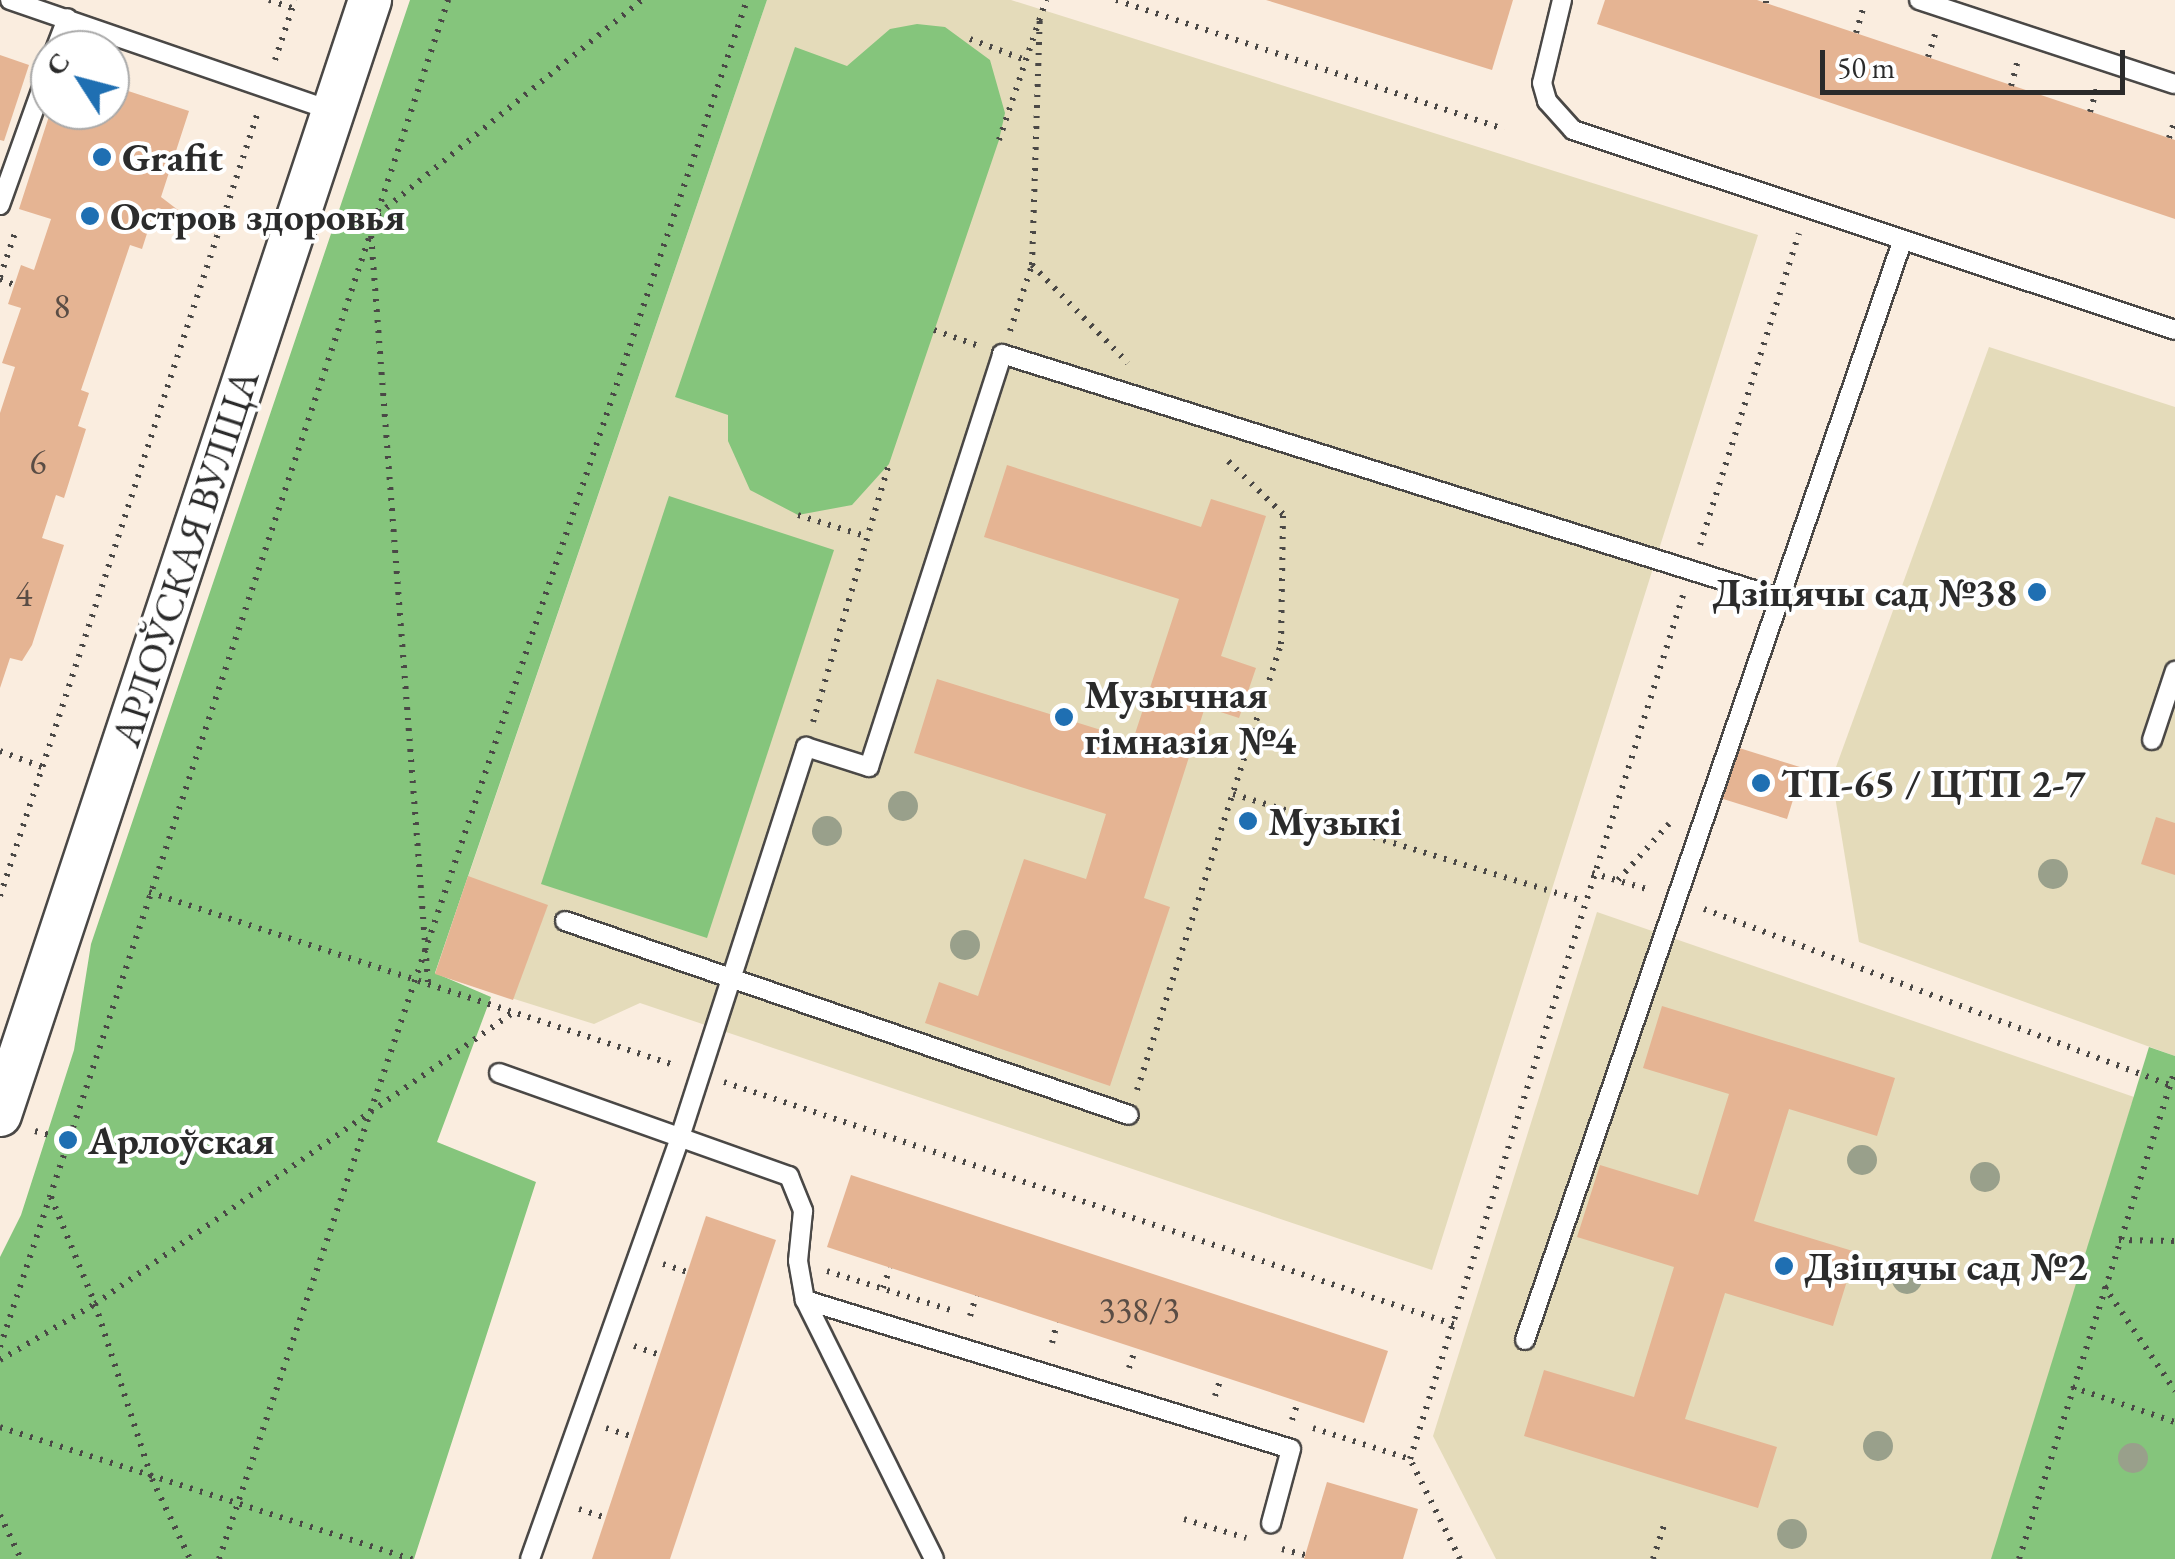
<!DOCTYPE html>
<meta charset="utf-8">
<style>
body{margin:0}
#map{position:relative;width:2175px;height:1559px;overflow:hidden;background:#faeddf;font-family:"EB Garamond",serif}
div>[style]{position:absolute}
.built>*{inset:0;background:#e4dbba}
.green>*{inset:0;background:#85c57c}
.building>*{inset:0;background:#e5b493}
.path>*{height:6px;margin-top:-3px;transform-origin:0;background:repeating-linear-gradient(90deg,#4a4846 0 2.5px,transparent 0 10.5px)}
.roads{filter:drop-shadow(2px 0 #4a4846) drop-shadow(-2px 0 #4a4846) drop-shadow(0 2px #4a4846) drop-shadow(0 -2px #4a4846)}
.service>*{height:18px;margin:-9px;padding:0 9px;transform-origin:9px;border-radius:9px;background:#fff}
.tertiary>*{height:42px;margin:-21px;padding:0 21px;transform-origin:21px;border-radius:21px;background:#fff}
.trees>*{width:30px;height:30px;margin:-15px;border-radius:50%;background:#99a08b}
.dots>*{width:28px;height:28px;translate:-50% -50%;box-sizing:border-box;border:5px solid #fff;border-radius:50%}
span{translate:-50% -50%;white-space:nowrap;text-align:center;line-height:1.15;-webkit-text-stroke:8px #fff;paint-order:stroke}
.number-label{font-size:35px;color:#5a4d45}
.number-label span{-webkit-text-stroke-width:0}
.poi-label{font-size:40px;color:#2b2b2b;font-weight:700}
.left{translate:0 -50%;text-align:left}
.right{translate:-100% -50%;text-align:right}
.street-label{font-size:40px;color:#2b2b2b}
.north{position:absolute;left:30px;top:30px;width:100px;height:100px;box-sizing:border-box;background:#fff;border:2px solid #aaa;border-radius:50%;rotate:306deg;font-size:28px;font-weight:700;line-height:40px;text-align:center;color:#2b2b2b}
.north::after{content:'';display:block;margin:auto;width:35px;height:45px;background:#1f6fb2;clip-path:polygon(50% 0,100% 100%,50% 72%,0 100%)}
.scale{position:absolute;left:1820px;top:50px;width:305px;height:45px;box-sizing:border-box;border:5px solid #2b2b2b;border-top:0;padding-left:12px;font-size:30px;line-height:35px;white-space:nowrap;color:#2b2b2b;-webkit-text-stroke:8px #fff;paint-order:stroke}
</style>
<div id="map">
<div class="built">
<div style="clip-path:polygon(767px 0,1011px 0,1758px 235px,1432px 1270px,640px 1003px,594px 1024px,435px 974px)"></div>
<div style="clip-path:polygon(1989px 347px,2175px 407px,2175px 1056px,1859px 942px,1832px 778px)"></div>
<div style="clip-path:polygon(1597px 912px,2134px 1097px,1992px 1559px,1496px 1559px,1433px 1436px)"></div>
</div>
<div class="green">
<div style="clip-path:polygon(410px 0,767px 0,435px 973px,491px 997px,437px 1142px,536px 1182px,414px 1559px,0 1559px,0 1257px,21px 1215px,74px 1050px,91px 944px)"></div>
<div style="clip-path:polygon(917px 24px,945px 27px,990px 60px,1005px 113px,999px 140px,889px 464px,852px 505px,798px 515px,750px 490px,728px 441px,728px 415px,675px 397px,795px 47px,847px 66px,890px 29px)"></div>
<div style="clip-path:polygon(669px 496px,834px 550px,707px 938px,541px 884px)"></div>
<div style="clip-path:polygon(2149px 1047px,2175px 1056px,2175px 1559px,1991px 1559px)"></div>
</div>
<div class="building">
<div style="clip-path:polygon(1266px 0,1513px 0,1492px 70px)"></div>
<div style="clip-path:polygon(1605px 0,1757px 0,2175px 140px,2175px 219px,1597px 24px)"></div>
<div style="clip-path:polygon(0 55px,29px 65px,4px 141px,0 140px)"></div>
<div style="clip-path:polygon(110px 85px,189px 111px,161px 197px,178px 210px,174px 222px,151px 221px,142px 249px,130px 245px,81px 390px,89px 393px,78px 426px,86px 429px,64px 498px,56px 495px,42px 538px,64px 545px,32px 645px,22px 661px,10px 658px,0 688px,0 413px,15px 367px,2px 363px,21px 308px,8px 304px,21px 265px,34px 270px,51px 219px,19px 209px,51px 110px,110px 110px)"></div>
<div style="clip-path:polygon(1007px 465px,1201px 527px,1211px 499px,1266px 516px,1221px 656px,1256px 668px,1239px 718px,1205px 707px,1144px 898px,1170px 907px,1110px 1086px,925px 1023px,939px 982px,978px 996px,1024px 859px,1086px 879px,1106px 814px,914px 753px,937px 679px,1133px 740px,1179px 599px,984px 537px)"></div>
<div style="clip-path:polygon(1736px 747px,1803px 768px,1787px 819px,1720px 798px)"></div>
<div style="clip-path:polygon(2156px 817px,2175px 823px,2175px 875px,2141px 864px)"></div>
<div style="clip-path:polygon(468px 876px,548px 905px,513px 1000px,435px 974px)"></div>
<div style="clip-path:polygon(1662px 1006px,1895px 1078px,1877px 1136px,1789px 1109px,1754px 1221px,1856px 1252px,1833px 1326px,1725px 1293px,1685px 1419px,1777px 1447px,1758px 1508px,1524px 1436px,1544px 1370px,1634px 1397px,1674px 1267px,1577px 1237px,1600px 1165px,1698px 1195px,1729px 1094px,1643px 1068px)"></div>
<div style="clip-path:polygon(851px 1175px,1388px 1351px,1364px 1423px,827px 1247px)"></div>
<div style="clip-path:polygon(706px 1216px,776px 1240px,670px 1559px,592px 1559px)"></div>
<div style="clip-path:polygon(1327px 1482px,1418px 1509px,1403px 1559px,1304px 1559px)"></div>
</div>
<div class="path">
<div style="left:269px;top:0;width:24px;rotate:19deg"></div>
<div style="left:1116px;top:0;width:409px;rotate:18.4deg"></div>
<div style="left:1766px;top:3px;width:3px;rotate:-90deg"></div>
<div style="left:1856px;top:33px;width:29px;rotate:-74deg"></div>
<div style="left:970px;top:39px;width:59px;rotate:20.9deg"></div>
<div style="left:1928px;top:57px;width:24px;rotate:-73deg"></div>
<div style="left:275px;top:60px;width:63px;rotate:-71.6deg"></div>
<div style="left:2011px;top:86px;width:24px;rotate:-75deg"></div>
<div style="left:2090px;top:112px;width:29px;rotate:-74deg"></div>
<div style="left:2169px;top:138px;width:20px;rotate:-72deg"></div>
<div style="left:999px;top:140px;width:148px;rotate:-71.4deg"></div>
<div style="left:1032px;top:265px;width:137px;rotate:45.6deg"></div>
<div style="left:0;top:277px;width:50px;rotate:-71.2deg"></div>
<div style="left:0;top:279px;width:15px;rotate:23deg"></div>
<div style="left:934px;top:330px;width:45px;rotate:19.7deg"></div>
<div style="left:1010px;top:331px;width:70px;rotate:-71.6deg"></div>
<div style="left:1032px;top:265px;width:249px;rotate:-88.2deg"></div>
<div style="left:798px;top:515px;width:70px;rotate:17.4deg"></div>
<div style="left:1700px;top:545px;width:327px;rotate:-72.4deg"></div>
<div style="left:813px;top:722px;width:269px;rotate:-73.6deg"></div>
<div style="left:0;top:751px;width:45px;rotate:20.9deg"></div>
<div style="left:1233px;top:794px;width:366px;rotate:17deg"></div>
<div style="left:1592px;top:873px;width:60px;rotate:16.3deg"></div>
<div style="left:1618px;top:880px;width:76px;rotate:-47.7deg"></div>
<div style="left:149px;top:892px;width:553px;rotate:18.24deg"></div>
<div style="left:0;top:896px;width:822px;rotate:-71.79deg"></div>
<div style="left:1704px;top:909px;width:504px;rotate:20.7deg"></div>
<div style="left:428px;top:982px;width:763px;rotate:-94.36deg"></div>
<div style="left:370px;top:221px;width:350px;rotate:-39.1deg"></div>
<div style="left:724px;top:1082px;width:770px;rotate:18.39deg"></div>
<div style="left:1137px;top:1090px;width:469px;rotate:-72.1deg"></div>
<div style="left:1281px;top:644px;width:130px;rotate:-89.1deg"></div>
<div style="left:1283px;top:514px;width:83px;rotate:-136deg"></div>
<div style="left:35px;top:1131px;width:34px;rotate:15deg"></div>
<div style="left:51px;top:1197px;width:116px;rotate:67.6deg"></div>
<div style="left:95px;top:1304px;width:184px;rotate:72deg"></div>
<div style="left:152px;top:1479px;width:89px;rotate:64.6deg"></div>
<div style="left:2119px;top:1240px;width:56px;rotate:1deg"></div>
<div style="left:663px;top:1264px;width:26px;rotate:18deg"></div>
<div style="left:827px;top:1271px;width:133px;rotate:17.5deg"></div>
<div style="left:2104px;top:1286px;width:127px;rotate:55.9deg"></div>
<div style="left:883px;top:1288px;width:21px;rotate:-71deg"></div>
<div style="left:970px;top:1316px;width:21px;rotate:-73deg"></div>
<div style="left:1052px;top:1343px;width:21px;rotate:-76deg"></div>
<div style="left:634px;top:1346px;width:28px;rotate:19deg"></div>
<div style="left:0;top:1347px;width:1420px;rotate:-71.6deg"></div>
<div style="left:0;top:1360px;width:110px;rotate:-30.5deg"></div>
<div style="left:95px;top:1304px;width:511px;rotate:-34.87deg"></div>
<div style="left:1129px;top:1368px;width:20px;rotate:-72deg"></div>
<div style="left:2072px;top:1387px;width:109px;rotate:18.8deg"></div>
<div style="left:1215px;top:1396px;width:20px;rotate:-72deg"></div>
<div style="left:1292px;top:1420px;width:19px;rotate:-72deg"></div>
<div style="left:0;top:1427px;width:433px;rotate:17.8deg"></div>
<div style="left:606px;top:1428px;width:28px;rotate:18deg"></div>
<div style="left:1313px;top:1428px;width:102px;rotate:17.7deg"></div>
<div style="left:579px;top:1509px;width:28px;rotate:18deg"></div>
<div style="left:0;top:1515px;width:49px;rotate:64.5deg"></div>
<div style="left:1184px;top:1519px;width:65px;rotate:17deg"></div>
<div style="left:1282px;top:1549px;width:24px;rotate:15deg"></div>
<div style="left:219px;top:1559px;width:1646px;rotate:-71.29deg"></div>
<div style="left:1460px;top:1559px;width:112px;rotate:-116.6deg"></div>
<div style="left:1410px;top:1459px;width:906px;rotate:-72.46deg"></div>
<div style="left:1653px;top:1559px;width:36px;rotate:-72deg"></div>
<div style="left:2019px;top:1559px;width:513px;rotate:-72.31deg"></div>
</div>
<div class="roads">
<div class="service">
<div style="left:10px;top:0;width:342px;rotate:19deg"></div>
<div style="left:1562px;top:0;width:85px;rotate:103.5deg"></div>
<div style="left:1542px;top:83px;width:19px;rotate:74deg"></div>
<div style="left:1547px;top:101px;width:39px;rotate:48deg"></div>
<div style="left:1573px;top:130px;width:634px;rotate:18.38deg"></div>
<div style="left:1919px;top:0;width:269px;rotate:18.2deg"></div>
<div style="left:55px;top:50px;width:34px;rotate:-69deg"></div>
<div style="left:0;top:205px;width:149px;rotate:-70.3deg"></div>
<div style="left:2152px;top:740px;width:73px;rotate:-71.6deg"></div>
<div style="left:565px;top:921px;width:596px;rotate:18.98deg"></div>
<div style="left:499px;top:1073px;width:308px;rotate:19.6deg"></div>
<div style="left:789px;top:1176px;width:38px;rotate:68deg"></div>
<div style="left:803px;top:1211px;width:50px;rotate:95.7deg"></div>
<div style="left:798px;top:1261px;width:40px;rotate:80deg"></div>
<div style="left:805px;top:1300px;width:289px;rotate:63.5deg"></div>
<div style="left:805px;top:1300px;width:508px;rotate:17.04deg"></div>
<div style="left:1291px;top:1449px;width:77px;rotate:105.1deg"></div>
<div style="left:1525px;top:1340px;width:1161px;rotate:-71.05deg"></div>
<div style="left:530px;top:1559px;width:451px;rotate:-70.4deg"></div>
<div style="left:681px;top:1134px;width:407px;rotate:-72.1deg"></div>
<div style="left:806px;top:747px;width:66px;rotate:17.6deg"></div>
<div style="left:869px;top:767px;width:434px;rotate:-72.1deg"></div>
<div style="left:1002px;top:354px;width:814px;rotate:17.43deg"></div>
</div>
<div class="tertiary">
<div style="left:0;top:1115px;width:1175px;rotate:-71.64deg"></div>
</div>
</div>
<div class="trees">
<div style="left:903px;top:806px"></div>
<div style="left:827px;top:831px"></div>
<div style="left:2053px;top:874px"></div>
<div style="left:965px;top:945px"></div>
<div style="left:1862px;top:1160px"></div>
<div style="left:1985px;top:1177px"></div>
<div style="left:1907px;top:1279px"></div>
<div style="left:1878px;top:1446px"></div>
<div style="left:2133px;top:1458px"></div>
<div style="left:1792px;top:1534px"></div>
</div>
<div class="dots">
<div style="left:102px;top:157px;background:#1f6fb2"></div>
<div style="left:90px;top:216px;background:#1f6fb2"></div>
<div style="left:2037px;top:592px;background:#1f6fb2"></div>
<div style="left:1064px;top:717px;background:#1f6fb2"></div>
<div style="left:1761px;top:783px;background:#1f6fb2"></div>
<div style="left:1248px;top:821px;background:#1f6fb2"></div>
<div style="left:68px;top:1140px;background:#1f6fb2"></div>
<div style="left:1784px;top:1266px;background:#1f6fb2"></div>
</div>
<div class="number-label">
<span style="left:62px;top:306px">8</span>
<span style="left:38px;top:462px">6</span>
<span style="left:24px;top:594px">4</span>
<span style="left:1139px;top:1310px">338/3</span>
</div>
<div class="poi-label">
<span class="left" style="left:122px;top:157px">Grafit</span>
<span class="left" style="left:110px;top:216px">Остров здоровья</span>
<span class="right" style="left:2017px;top:592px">Дзіцячы сад №38</span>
<span class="left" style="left:1084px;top:717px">Музычная<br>гімназія №4</span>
<span class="left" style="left:1781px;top:783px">ТП-65 / ЦТП 2-7</span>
<span class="left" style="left:1268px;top:821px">Музыкі</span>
<span class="left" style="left:88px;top:1140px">Арлоўская</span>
<span class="left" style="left:1804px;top:1266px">Дзіцячы сад №2</span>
</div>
<div class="street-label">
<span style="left:185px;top:558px;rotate:-72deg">АРЛОЎСКАЯ ВУЛІЦА</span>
</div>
<div class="north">С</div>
<div class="scale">50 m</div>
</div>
